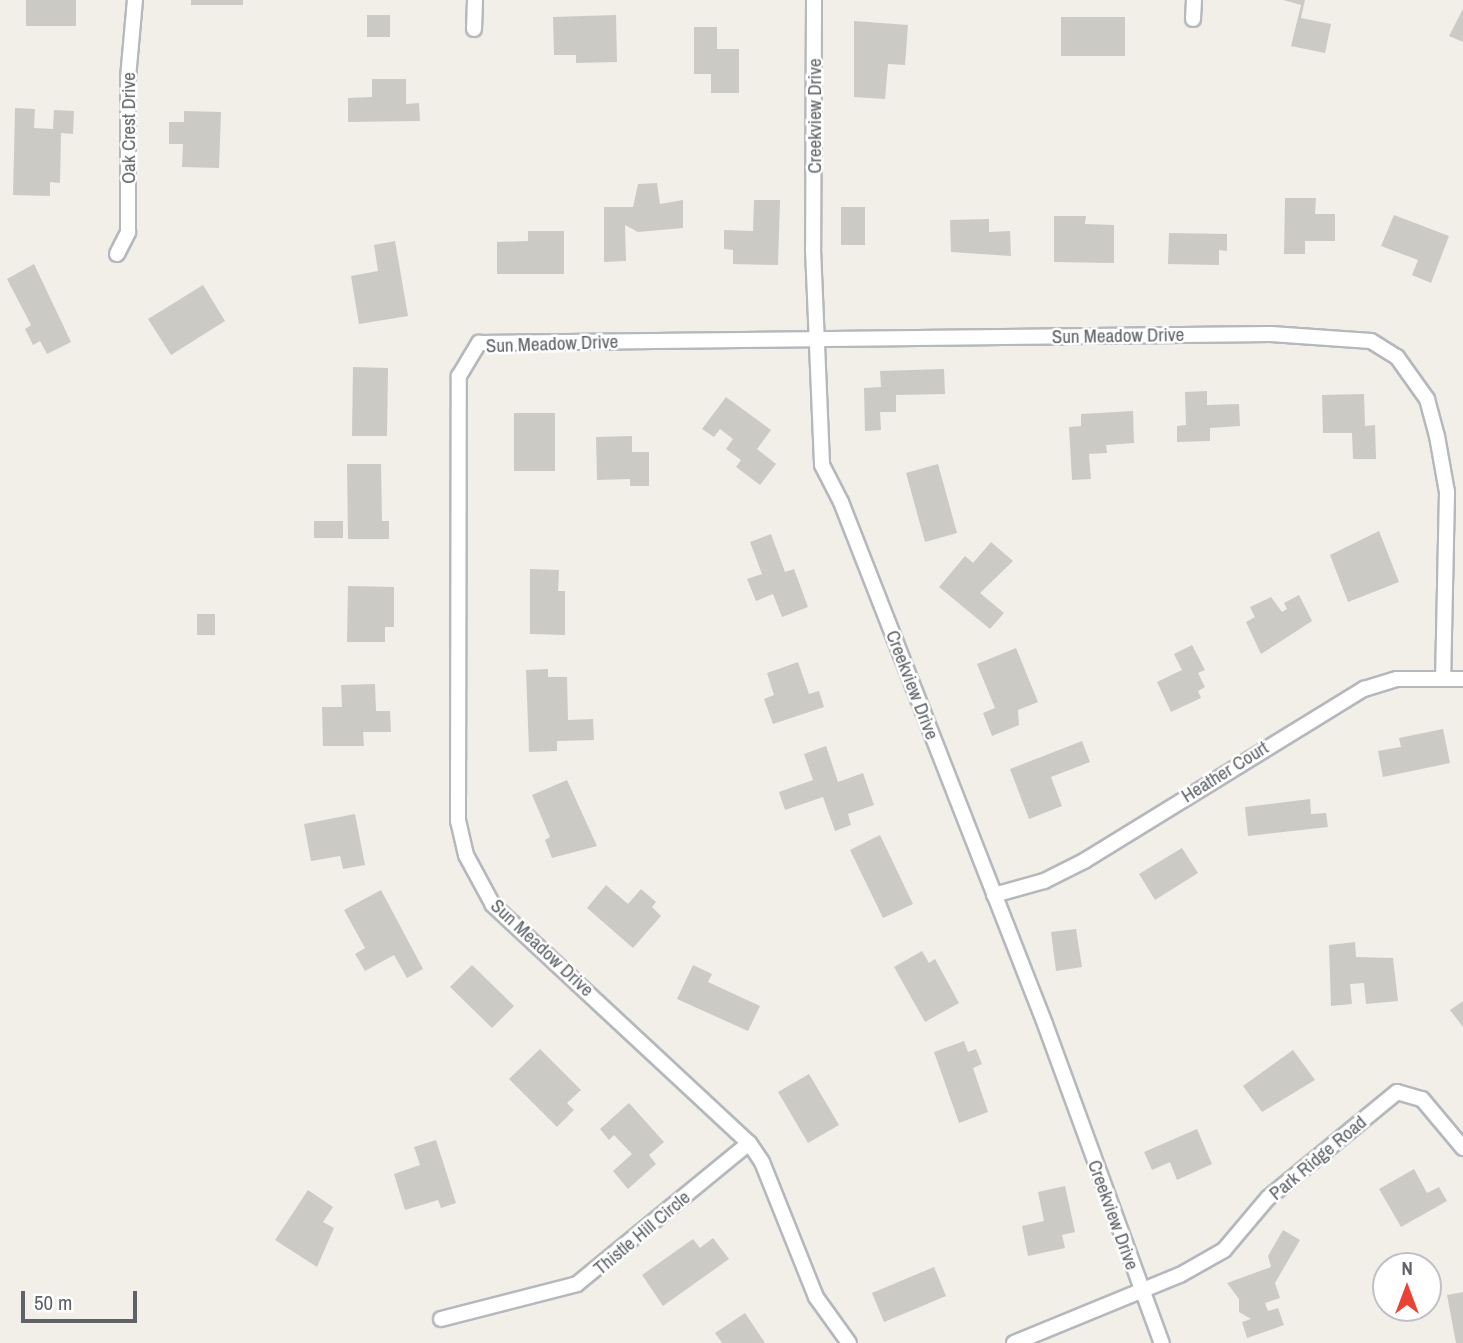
<!DOCTYPE html>
<style>
body{margin:0}
#map{position:relative;width:1463px;height:1343px;overflow:hidden;background:#f1efe8;font-family:"Archivo Narrow",sans-serif}
div>[style]{position:absolute}
.building>*{inset:0;background:#cccac5}
.roads{filter:drop-shadow(2px 0 #b5b8bc) drop-shadow(-2px 0 #b5b8bc) drop-shadow(0 2px #b5b8bc) drop-shadow(0 -2px #b5b8bc)}
.minor>*{height:14px;margin:-7px;padding:0 7px;transform-origin:7px;border-radius:7px;background:#fff}
span{translate:-50% -50%;white-space:nowrap;text-align:center;line-height:1.15;-webkit-text-stroke:5px #fff;paint-order:stroke}
.street-label{font-size:19px;color:#5f6368}
.north{position:absolute;left:1372px;top:1252px;width:70px;height:70px;box-sizing:border-box;background:#fff;border:2px solid #bfc1c3;border-radius:50%;rotate:0deg;font-size:19px;font-weight:700;line-height:28px;text-align:center;color:#5f6368}
.north::after{content:'';display:block;margin:auto;width:24px;height:32px;background:#ea4335;clip-path:polygon(50% 0,100% 100%,50% 72%,0 100%)}
.scale{position:absolute;left:21px;top:1291px;width:116px;height:32px;box-sizing:border-box;border:4px solid #5f6368;border-top:0;padding-left:9px;font-size:21px;line-height:24px;white-space:nowrap;color:#5f6368;-webkit-text-stroke:5px #fff;paint-order:stroke}
</style>
<div id="map">
<div class="building">
<div style="clip-path:polygon(26px 0,76px 0,76px 26px,26px 26px)"></div>
<div style="clip-path:polygon(191px 0,243px 0,243px 5px,191px 5px)"></div>
<div style="clip-path:polygon(1283px 0,1305px 0,1301px 18px,1331px 24px,1325px 53px,1291px 46px,1301px 5px)"></div>
<div style="clip-path:polygon(1463px 9px,1463px 42px,1449px 36px)"></div>
<div style="clip-path:polygon(367px 15px,390px 15px,390px 37px,367px 37px)"></div>
<div style="clip-path:polygon(616px 15px,617px 62px,576px 63px,576px 55px,554px 55px,553px 17px)"></div>
<div style="clip-path:polygon(1061px 17px,1125px 17px,1125px 56px,1061px 56px)"></div>
<div style="clip-path:polygon(854px 21px,908px 25px,905px 65px,888px 64px,885px 99px,854px 97px)"></div>
<div style="clip-path:polygon(694px 27px,717px 27px,717px 49px,739px 49px,739px 93px,711px 93px,711px 74px,694px 74px)"></div>
<div style="clip-path:polygon(372px 79px,406px 79px,406px 104px,419px 103px,420px 121px,348px 122px,348px 98px,372px 97px)"></div>
<div style="clip-path:polygon(15px 108px,35px 109px,34px 128px,53px 129px,54px 110px,74px 111px,73px 134px,61px 133px,60px 183px,50px 182px,50px 196px,13px 195px)"></div>
<div style="clip-path:polygon(184px 111px,221px 112px,219px 168px,182px 167px,183px 144px,169px 144px,169px 122px,184px 122px)"></div>
<div style="clip-path:polygon(657px 183px,660px 204px,683px 200px,683px 228px,638px 232px,625px 225px,626px 261px,604px 262px,604px 207px,633px 207px,638px 184px)"></div>
<div style="clip-path:polygon(1285px 198px,1316px 198px,1315px 214px,1335px 214px,1335px 241px,1305px 241px,1305px 254px,1284px 254px)"></div>
<div style="clip-path:polygon(754px 200px,780px 200px,778px 265px,733px 264px,733px 250px,724px 249px,724px 230px,753px 231px)"></div>
<div style="clip-path:polygon(841px 207px,865px 207px,865px 245px,841px 245px)"></div>
<div style="clip-path:polygon(1394px 215px,1449px 236px,1431px 283px,1412px 275px,1418px 260px,1381px 246px)"></div>
<div style="clip-path:polygon(1054px 216px,1086px 216px,1085px 224px,1114px 225px,1114px 263px,1054px 262px)"></div>
<div style="clip-path:polygon(989px 219px,989px 232px,1010px 231px,1011px 256px,951px 252px,950px 220px)"></div>
<div style="clip-path:polygon(528px 231px,564px 231px,564px 274px,497px 274px,497px 242px,528px 241px)"></div>
<div style="clip-path:polygon(1169px 233px,1227px 234px,1227px 251px,1219px 250px,1219px 265px,1168px 264px)"></div>
<div style="clip-path:polygon(395px 241px,408px 316px,359px 324px,351px 276px,378px 271px,374px 245px)"></div>
<div style="clip-path:polygon(34px 264px,71px 342px,47px 354px,40px 341px,33px 345px,25px 329px,31px 325px,7px 279px)"></div>
<div style="clip-path:polygon(203px 285px,225px 321px,171px 355px,148px 319px)"></div>
<div style="clip-path:polygon(353px 367px,388px 368px,387px 436px,352px 436px)"></div>
<div style="clip-path:polygon(944px 369px,945px 394px,896px 395px,896px 412px,880px 412px,881px 430px,865px 431px,864px 388px,881px 387px,880px 371px)"></div>
<div style="clip-path:polygon(1207px 391px,1207px 405px,1239px 404px,1240px 426px,1210px 428px,1210px 441px,1177px 442px,1177px 426px,1186px 425px,1185px 392px)"></div>
<div style="clip-path:polygon(1364px 394px,1365px 426px,1375px 425px,1376px 459px,1353px 459px,1352px 433px,1323px 433px,1322px 395px)"></div>
<div style="clip-path:polygon(726px 397px,771px 430px,757px 449px,776px 464px,760px 485px,736px 467px,741px 460px,726px 449px,733px 439px,720px 429px,714px 437px,702px 429px)"></div>
<div style="clip-path:polygon(1133px 411px,1134px 443px,1106px 445px,1107px 453px,1089px 454px,1091px 479px,1072px 480px,1069px 427px,1081px 426px,1081px 414px)"></div>
<div style="clip-path:polygon(514px 413px,555px 413px,555px 471px,514px 471px)"></div>
<div style="clip-path:polygon(632px 436px,632px 452px,649px 452px,649px 486px,630px 486px,630px 479px,597px 480px,596px 437px)"></div>
<div style="clip-path:polygon(347px 464px,381px 464px,382px 521px,389px 521px,389px 539px,348px 539px)"></div>
<div style="clip-path:polygon(938px 464px,957px 533px,925px 542px,906px 473px)"></div>
<div style="clip-path:polygon(314px 521px,343px 521px,343px 538px,314px 538px)"></div>
<div style="clip-path:polygon(1379px 531px,1399px 582px,1348px 602px,1330px 555px)"></div>
<div style="clip-path:polygon(771px 534px,785px 572px,794px 569px,808px 607px,782px 617px,773px 594px,756px 601px,747px 579px,762px 574px,750px 542px)"></div>
<div style="clip-path:polygon(991px 542px,1013px 561px,980px 593px,1004px 613px,990px 629px,939px 587px,965px 556px,973px 563px)"></div>
<div style="clip-path:polygon(530px 569px,559px 570px,558px 591px,565px 591px,565px 635px,530px 634px)"></div>
<div style="clip-path:polygon(348px 586px,394px 587px,394px 627px,385px 627px,385px 642px,347px 642px)"></div>
<div style="clip-path:polygon(1299px 595px,1312px 621px,1261px 654px,1246px 622px,1255px 617px,1250px 607px,1271px 597px,1282px 612px,1287px 609px,1284px 603px)"></div>
<div style="clip-path:polygon(197px 614px,215px 614px,215px 635px,197px 635px)"></div>
<div style="clip-path:polygon(1192px 645px,1205px 670px,1198px 673px,1205px 687px,1198px 691px,1201px 698px,1171px 712px,1157px 682px,1182px 670px,1174px 654px)"></div>
<div style="clip-path:polygon(1016px 648px,1038px 702px,1018px 710px,1019px 725px,992px 736px,983px 713px,995px 708px,977px 664px)"></div>
<div style="clip-path:polygon(798px 662px,809px 694px,819px 691px,824px 707px,773px 724px,764px 699px,774px 695px,767px 673px)"></div>
<div style="clip-path:polygon(548px 669px,548px 677px,567px 677px,568px 720px,593px 719px,594px 740px,557px 741px,557px 751px,529px 752px,526px 670px)"></div>
<div style="clip-path:polygon(375px 684px,376px 711px,390px 711px,391px 732px,363px 732px,364px 746px,323px 746px,322px 707px,342px 707px,341px 685px)"></div>
<div style="clip-path:polygon(1443px 729px,1450px 763px,1383px 777px,1378px 751px,1401px 747px,1399px 738px)"></div>
<div style="clip-path:polygon(1082px 741px,1090px 762px,1051px 777px,1062px 806px,1029px 819px,1010px 769px)"></div>
<div style="clip-path:polygon(826px 746px,838px 782px,863px 773px,874px 805px,848px 814px,851px 825px,835px 831px,823px 797px,785px 810px,779px 792px,813px 780px,804px 754px)"></div>
<div style="clip-path:polygon(567px 780px,597px 846px,552px 858px,545px 840px,550px 837px,532px 795px)"></div>
<div style="clip-path:polygon(1310px 799px,1311px 814px,1326px 813px,1328px 827px,1248px 836px,1245px 807px)"></div>
<div style="clip-path:polygon(355px 814px,365px 865px,343px 869px,340px 856px,311px 861px,304px 824px)"></div>
<div style="clip-path:polygon(880px 835px,913px 904px,883px 918px,850px 850px)"></div>
<div style="clip-path:polygon(1182px 848px,1198px 873px,1155px 900px,1139px 874px)"></div>
<div style="clip-path:polygon(606px 885px,628px 904px,641px 889px,656px 902px,652px 907px,661px 916px,633px 948px,587px 908px)"></div>
<div style="clip-path:polygon(381px 890px,423px 969px,407px 978px,394px 955px,365px 971px,355px 954px,365px 948px,344px 910px)"></div>
<div style="clip-path:polygon(1076px 929px,1082px 967px,1056px 971px,1051px 932px)"></div>
<div style="clip-path:polygon(1355px 942px,1356px 957px,1393px 958px,1398px 1001px,1366px 1004px,1364px 983px,1350px 984px,1352px 1004px,1331px 1006px,1329px 945px)"></div>
<div style="clip-path:polygon(922px 951px,929px 963px,935px 959px,959px 1003px,925px 1022px,894px 967px)"></div>
<div style="clip-path:polygon(472px 965px,514px 1006px,492px 1028px,450px 987px)"></div>
<div style="clip-path:polygon(693px 965px,712px 974px,708px 982px,760px 1006px,748px 1031px,677px 999px)"></div>
<div style="clip-path:polygon(1463px 1001px,1463px 1027px,1450px 1010px)"></div>
<div style="clip-path:polygon(964px 1041px,968px 1052px,976px 1049px,982px 1064px,973px 1068px,988px 1112px,959px 1123px,934px 1052px)"></div>
<div style="clip-path:polygon(540px 1049px,581px 1090px,567px 1103px,574px 1110px,557px 1127px,509px 1079px)"></div>
<div style="clip-path:polygon(1293px 1050px,1315px 1080px,1262px 1112px,1243px 1086px)"></div>
<div style="clip-path:polygon(809px 1074px,839px 1125px,808px 1143px,778px 1092px)"></div>
<div style="clip-path:polygon(629px 1103px,664px 1142px,649px 1155px,656px 1164px,628px 1189px,613px 1171px,632px 1154px,614px 1135px,609px 1140px,600px 1129px)"></div>
<div style="clip-path:polygon(1197px 1129px,1212px 1164px,1177px 1180px,1170px 1162px,1152px 1170px,1144px 1152px)"></div>
<div style="clip-path:polygon(436px 1140px,456px 1203px,441px 1208px,438px 1200px,405px 1210px,394px 1174px,420px 1165px,414px 1147px)"></div>
<div style="clip-path:polygon(1414px 1169px,1427px 1193px,1439px 1187px,1447px 1201px,1401px 1227px,1379px 1189px)"></div>
<div style="clip-path:polygon(1065px 1186px,1075px 1232px,1062px 1235px,1065px 1248px,1028px 1256px,1022px 1226px,1044px 1221px,1038px 1192px)"></div>
<div style="clip-path:polygon(308px 1190px,333px 1207px,323px 1222px,334px 1228px,317px 1267px,275px 1240px)"></div>
<div style="clip-path:polygon(1283px 1230px,1300px 1240px,1275px 1283px,1280px 1298px,1265px 1303px,1268px 1311px,1278px 1308px,1284px 1325px,1247px 1338px,1242px 1322px,1251px 1319px,1239px 1312px,1239px 1299px,1227px 1283px,1271px 1267px,1268px 1256px)"></div>
<div style="clip-path:polygon(713px 1238px,729px 1259px,663px 1306px,642px 1275px,693px 1239px,700px 1248px)"></div>
<div style="clip-path:polygon(934px 1267px,946px 1296px,884px 1322px,872px 1293px)"></div>
<div style="clip-path:polygon(1463px 1292px,1463px 1343px,1456px 1343px,1447px 1295px)"></div>
<div style="clip-path:polygon(745px 1313px,765px 1343px,722px 1343px,715px 1333px)"></div>
</div>
<div class="roads">
<div class="minor">
<div style="left:814px;top:0;width:249px;rotate:90.2deg"></div>
<div style="left:813px;top:249px;width:216px;rotate:87.6deg"></div>
<div style="left:822px;top:465px;width:42px;rotate:62.8deg"></div>
<div style="left:841px;top:502px;width:560px;rotate:68.65deg"></div>
<div style="left:1045px;top:1024px;width:340px;rotate:69.9deg"></div>
<div style="left:1193px;top:19px;width:19px;rotate:-87deg"></div>
<div style="left:474px;top:29px;width:29px;rotate:-88deg"></div>
<div style="left:117px;top:254px;width:25px;rotate:-63deg"></div>
<div style="left:128px;top:232px;width:154px;rotate:-90deg"></div>
<div style="left:128px;top:78px;width:78px;rotate:-84.9deg"></div>
<div style="left:994px;top:895px;width:52px;rotate:-15.6deg"></div>
<div style="left:1044px;top:881px;width:45px;rotate:-26.6deg"></div>
<div style="left:1084px;top:861px;width:329px;rotate:-31.6deg"></div>
<div style="left:1364px;top:689px;width:34px;rotate:-17deg"></div>
<div style="left:1397px;top:679px;width:66px"></div>
<div style="left:441px;top:1319px;width:140px;rotate:-14.4deg"></div>
<div style="left:577px;top:1284px;width:222px;rotate:-39.3deg"></div>
<div style="left:849px;top:1343px;width:57px;rotate:-125.7deg"></div>
<div style="left:816px;top:1297px;width:145px;rotate:-111.8deg"></div>
<div style="left:762px;top:1162px;width:23px;rotate:-124deg"></div>
<div style="left:749px;top:1143px;width:350px;rotate:-137.1deg"></div>
<div style="left:493px;top:905px;width:57px;rotate:-118.4deg"></div>
<div style="left:466px;top:855px;width:35px;rotate:-103deg"></div>
<div style="left:458px;top:821px;width:445px;rotate:-89.9deg"></div>
<div style="left:459px;top:376px;width:39px;rotate:-59deg"></div>
<div style="left:479px;top:343px;width:792px;rotate:-0.65deg"></div>
<div style="left:1271px;top:334px;width:100px;rotate:4deg"></div>
<div style="left:1371px;top:341px;width:31px;rotate:32deg"></div>
<div style="left:1397px;top:357px;width:52px;rotate:54.5deg"></div>
<div style="left:1427px;top:399px;width:38px;rotate:75deg"></div>
<div style="left:1437px;top:436px;width:57px;rotate:79.9deg"></div>
<div style="left:1447px;top:492px;width:184px;rotate:91.2deg"></div>
<div style="left:1014px;top:1343px;width:179px;rotate:-22.3deg"></div>
<div style="left:1180px;top:1275px;width:51px;rotate:-29.6deg"></div>
<div style="left:1224px;top:1250px;width:68px;rotate:-49.8deg"></div>
<div style="left:1268px;top:1198px;width:167px;rotate:-39.4deg"></div>
<div style="left:1397px;top:1092px;width:26px;rotate:16deg"></div>
<div style="left:1422px;top:1099px;width:64px;rotate:50.1deg"></div>
</div>
</div>
<div class="street-label">
<span style="left:815px;top:116px;rotate:-90deg">Creekview Drive</span>
<span style="left:129px;top:128px;rotate:-90deg">Oak Crest Drive</span>
<span style="left:1118px;top:336px;rotate:-1deg">Sun Meadow Drive</span>
<span style="left:552px;top:344px;rotate:-2deg">Sun Meadow Drive</span>
<span style="left:912px;top:685px;rotate:69deg">Creekview Drive</span>
<span style="left:1225px;top:772px;rotate:-32deg">Heather Court</span>
<span style="left:542px;top:948px;rotate:43deg">Sun Meadow Drive</span>
<span style="left:1318px;top:1158px;rotate:-40deg">Park Ridge Road</span>
<span style="left:1113px;top:1215px;rotate:70deg">Creekview Drive</span>
<span style="left:642px;top:1233px;rotate:-40deg">Thistle Hill Circle</span>
</div>
<div class="north">N</div>
<div class="scale">50 m</div>
</div>
